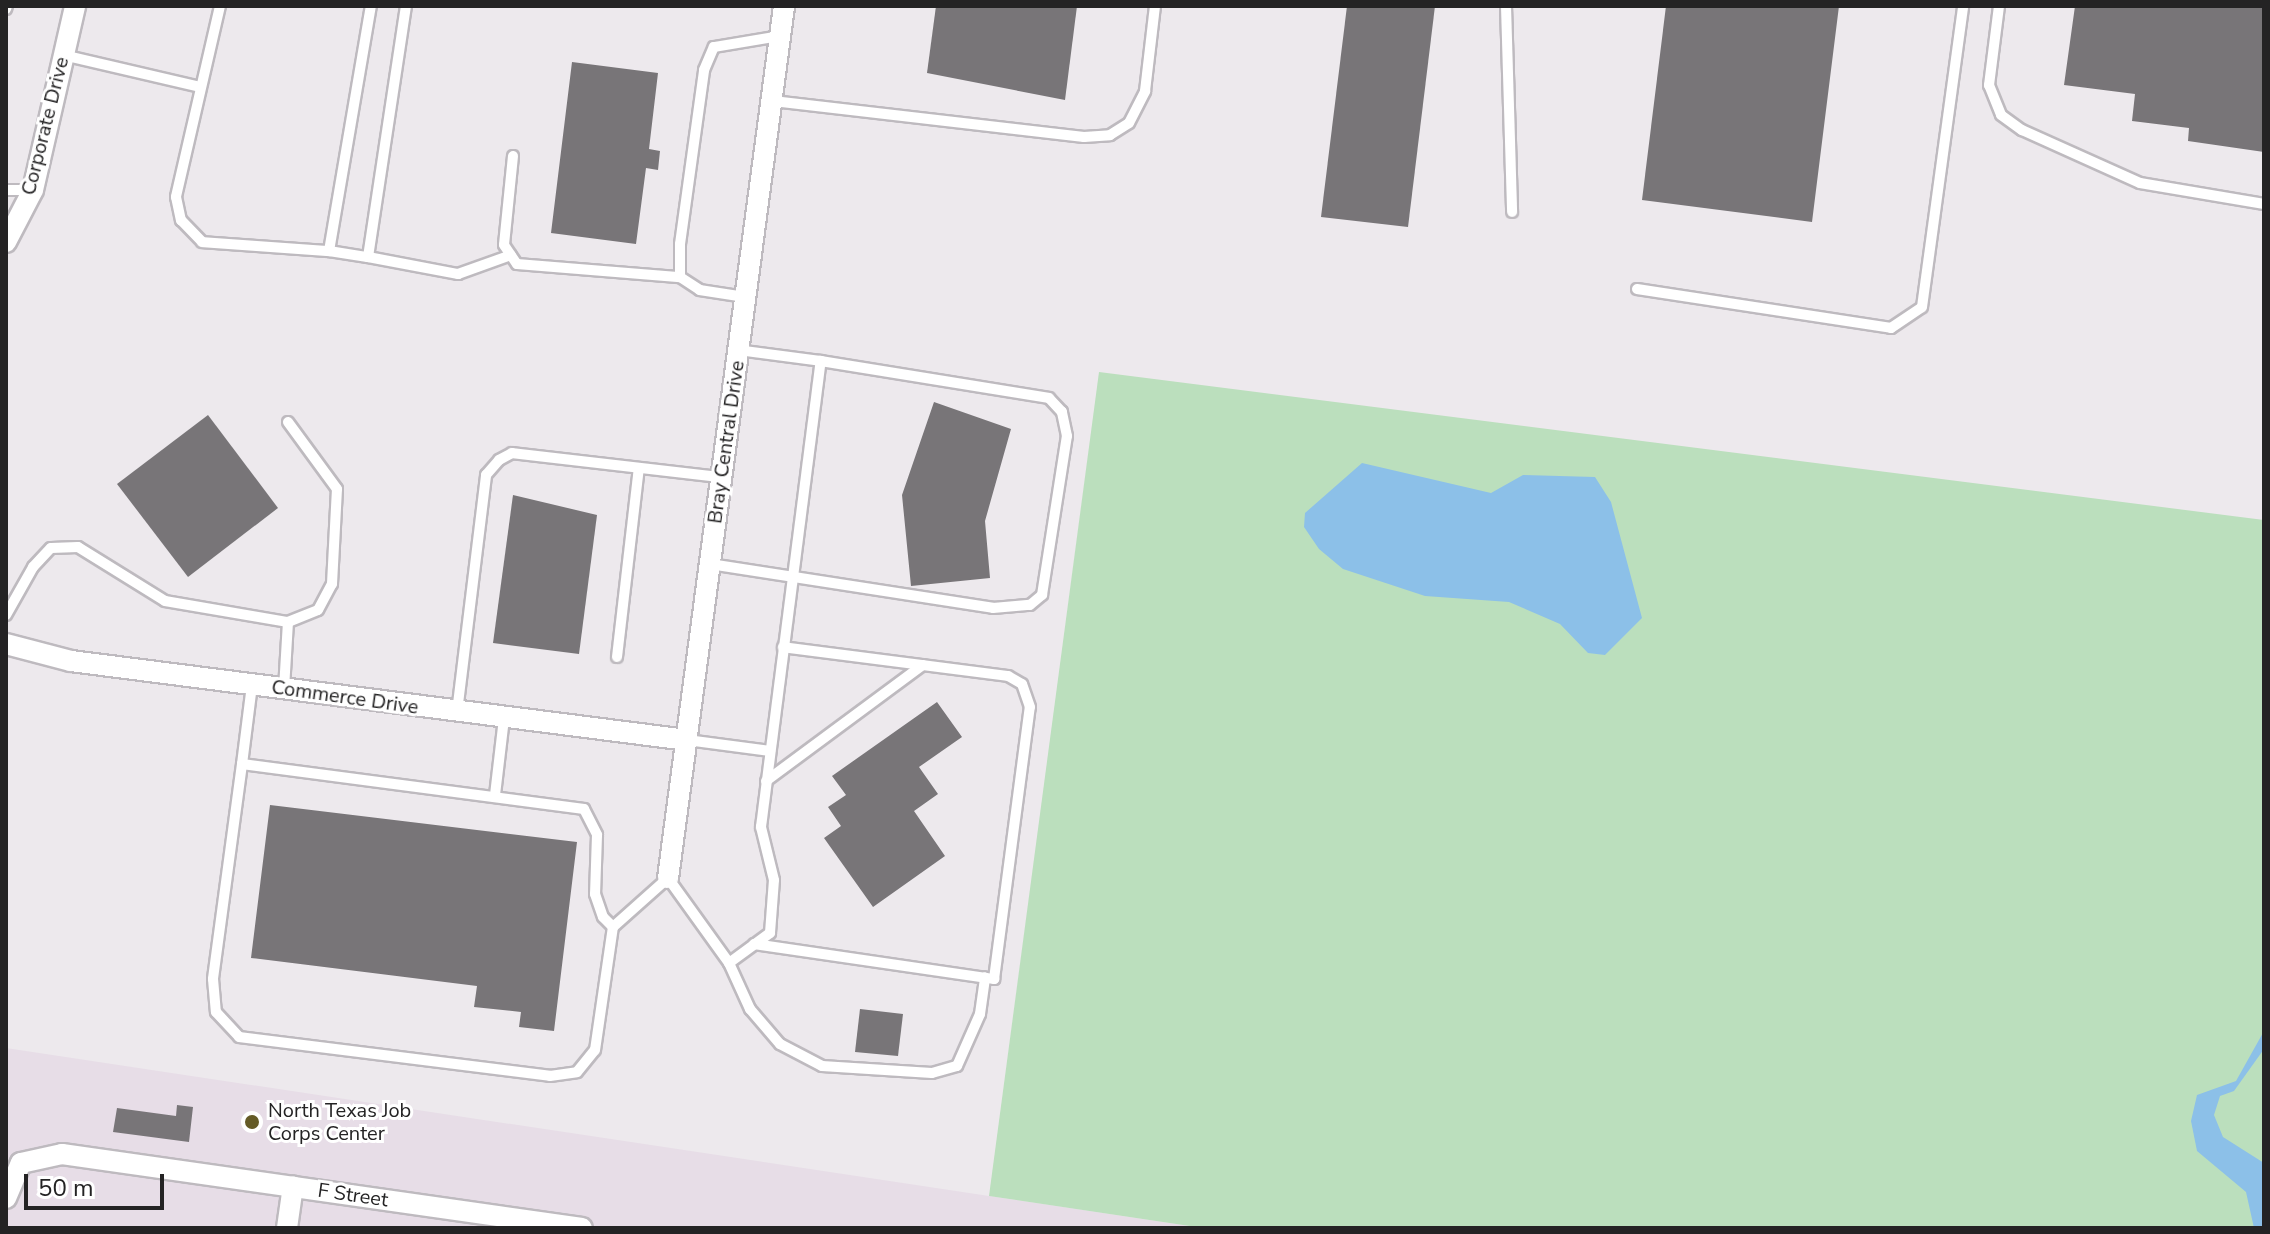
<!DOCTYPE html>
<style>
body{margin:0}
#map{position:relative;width:2270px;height:1234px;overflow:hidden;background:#ede9ed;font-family:"Nunito Sans",sans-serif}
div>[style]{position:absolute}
.built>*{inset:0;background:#e7dde7}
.green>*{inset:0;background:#bbdfbd}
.water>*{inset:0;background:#8cc0e8}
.building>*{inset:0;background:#787578}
.roads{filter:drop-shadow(2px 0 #bebabf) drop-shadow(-2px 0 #bebabf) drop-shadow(0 2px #bebabf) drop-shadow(0 -2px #bebabf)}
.lane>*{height:10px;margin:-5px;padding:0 5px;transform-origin:5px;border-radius:5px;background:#fff}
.street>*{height:20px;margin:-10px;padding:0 10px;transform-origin:10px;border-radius:10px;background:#fff}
.dots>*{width:22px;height:22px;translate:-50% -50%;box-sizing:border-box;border:4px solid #fff;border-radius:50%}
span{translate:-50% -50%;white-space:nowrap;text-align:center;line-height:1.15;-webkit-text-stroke:6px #fff;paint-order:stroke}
.street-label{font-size:20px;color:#242324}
.poi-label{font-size:20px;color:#242324}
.left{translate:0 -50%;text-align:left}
.frame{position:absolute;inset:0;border:8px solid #242324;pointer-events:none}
.scale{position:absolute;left:24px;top:1174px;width:140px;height:36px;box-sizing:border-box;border:4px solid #242324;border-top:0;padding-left:10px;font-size:24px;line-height:28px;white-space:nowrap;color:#242324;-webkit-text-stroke:6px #fff;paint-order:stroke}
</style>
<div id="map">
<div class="built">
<div style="clip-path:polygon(6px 1048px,989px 1196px,1203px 1228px,6px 1228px)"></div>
</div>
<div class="green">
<div style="clip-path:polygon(1099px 372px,2264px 520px,2264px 1228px,1203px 1228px,989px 1196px)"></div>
</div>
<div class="water">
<div style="clip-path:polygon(1362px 463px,1491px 493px,1523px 475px,1595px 477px,1611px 502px,1642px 618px,1605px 655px,1588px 653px,1560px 624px,1509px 602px,1425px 596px,1343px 569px,1319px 549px,1304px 527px,1305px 513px)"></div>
<div style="clip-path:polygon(2264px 1031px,2264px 1049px,2234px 1091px,2220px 1096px,2214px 1115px,2223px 1137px,2264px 1163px,2264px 1228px,2254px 1228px,2246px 1192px,2197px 1151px,2191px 1121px,2197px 1095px,2236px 1081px)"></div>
</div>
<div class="building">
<div style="clip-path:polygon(936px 6px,1077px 6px,1065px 100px,927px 73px)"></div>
<div style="clip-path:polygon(1347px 6px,1435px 6px,1408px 227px,1321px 217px)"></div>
<div style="clip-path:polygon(1666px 6px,1839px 6px,1812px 222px,1642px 200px)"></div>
<div style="clip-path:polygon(2075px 6px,2264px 6px,2264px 152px,2188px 141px,2189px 128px,2132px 121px,2135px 94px,2064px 85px)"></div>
<div style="clip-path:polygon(572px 62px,658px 73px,649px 149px,660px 151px,658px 170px,646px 168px,636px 244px,551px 233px)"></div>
<div style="clip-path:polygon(934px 402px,1011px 429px,985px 521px,990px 578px,911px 586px,902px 495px)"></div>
<div style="clip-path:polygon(208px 415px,278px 508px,188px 577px,117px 484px)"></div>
<div style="clip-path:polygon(513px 495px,597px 515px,579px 654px,493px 643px)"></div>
<div style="clip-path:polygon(937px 702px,962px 737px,919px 767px,938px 794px,914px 811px,945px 856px,873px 907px,824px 838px,841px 826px,828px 807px,846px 795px,832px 776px)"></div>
<div style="clip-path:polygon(270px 805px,577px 842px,554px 1031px,519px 1027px,521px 1012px,474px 1007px,477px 986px,251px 958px)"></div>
<div style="clip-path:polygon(860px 1009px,903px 1014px,898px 1056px,855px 1052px)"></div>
<div style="clip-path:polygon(177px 1105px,193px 1107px,189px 1142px,113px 1132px,117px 1108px,176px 1116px)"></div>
</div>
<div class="roads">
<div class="lane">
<div style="left:220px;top:6px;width:196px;rotate:103deg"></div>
<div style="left:176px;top:197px;width:24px;rotate:78deg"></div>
<div style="left:181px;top:220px;width:30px;rotate:46deg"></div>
<div style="left:202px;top:242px;width:127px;rotate:4.1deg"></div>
<div style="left:329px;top:251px;width:249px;rotate:-80.3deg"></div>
<div style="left:1506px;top:6px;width:206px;rotate:88.3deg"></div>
<div style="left:1999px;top:6px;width:80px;rotate:97.2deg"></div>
<div style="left:1989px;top:85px;width:32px;rotate:68deg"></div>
<div style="left:2001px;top:115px;width:26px;rotate:36deg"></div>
<div style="left:2022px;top:130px;width:129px;rotate:24.2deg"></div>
<div style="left:2140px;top:183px;width:126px;rotate:9.6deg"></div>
<div style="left:6px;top:9px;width:3px;rotate:-72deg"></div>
<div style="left:63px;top:55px;width:141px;rotate:13.1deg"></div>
<div style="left:773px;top:101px;width:313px;rotate:6.6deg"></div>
<div style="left:1084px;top:137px;width:26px;rotate:-4deg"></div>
<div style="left:1110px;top:135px;width:22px;rotate:-32deg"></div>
<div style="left:1129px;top:123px;width:36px;rotate:-63deg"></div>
<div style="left:1145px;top:91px;width:86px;rotate:-83.3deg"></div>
<div style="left:513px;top:156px;width:89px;rotate:95.8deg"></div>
<div style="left:504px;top:245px;width:23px;rotate:56deg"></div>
<div style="left:517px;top:264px;width:164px;rotate:4.6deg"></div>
<div style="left:6px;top:190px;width:27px"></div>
<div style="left:329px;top:251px;width:39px;rotate:9deg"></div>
<div style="left:368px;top:257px;width:254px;rotate:-81.4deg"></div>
<div style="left:368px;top:257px;width:92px;rotate:10.7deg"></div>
<div style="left:458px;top:274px;width:56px;rotate:-19.7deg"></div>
<div style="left:1637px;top:289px;width:257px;rotate:8.7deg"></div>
<div style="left:1891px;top:328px;width:37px;rotate:-34deg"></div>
<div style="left:1922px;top:307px;width:304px;rotate:-82.2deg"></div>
<div style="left:745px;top:297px;width:46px;rotate:-171.2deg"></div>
<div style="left:700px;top:290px;width:24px;rotate:-147deg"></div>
<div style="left:680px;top:277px;width:33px;rotate:-90deg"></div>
<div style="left:680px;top:244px;width:176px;rotate:-82.1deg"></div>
<div style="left:704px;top:70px;width:25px;rotate:-67deg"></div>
<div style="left:714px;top:47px;width:67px;rotate:-9.5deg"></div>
<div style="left:710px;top:564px;width:286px;rotate:8.8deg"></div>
<div style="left:993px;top:608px;width:37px;rotate:-5deg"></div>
<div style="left:1030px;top:605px;width:16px;rotate:-40deg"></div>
<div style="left:1042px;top:595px;width:161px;rotate:-81.1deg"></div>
<div style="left:1067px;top:436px;width:25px;rotate:-102deg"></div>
<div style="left:1062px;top:412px;width:19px;rotate:-133deg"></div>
<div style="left:1049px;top:398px;width:231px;rotate:-170.8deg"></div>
<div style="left:6px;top:615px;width:55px;rotate:-60.6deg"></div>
<div style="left:33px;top:567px;width:26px;rotate:-47deg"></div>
<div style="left:51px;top:548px;width:27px;rotate:-2deg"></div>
<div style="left:78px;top:547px;width:102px;rotate:31.8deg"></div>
<div style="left:165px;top:601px;width:125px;rotate:9.7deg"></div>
<div style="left:617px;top:657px;width:190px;rotate:-83.4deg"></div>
<div style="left:252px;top:685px;width:80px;rotate:97.2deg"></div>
<div style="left:242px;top:764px;width:345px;rotate:7.5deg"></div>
<div style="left:584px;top:809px;width:29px;rotate:63deg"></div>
<div style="left:597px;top:835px;width:59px;rotate:91.9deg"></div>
<div style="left:595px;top:894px;width:24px;rotate:71deg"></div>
<div style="left:603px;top:917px;width:14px;rotate:45deg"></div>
<div style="left:613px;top:927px;width:74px;rotate:-41.7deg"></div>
<div style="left:668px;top:878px;width:105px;rotate:54.3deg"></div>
<div style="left:729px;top:963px;width:51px;rotate:-36.2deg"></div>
<div style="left:770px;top:933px;width:53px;rotate:-85.7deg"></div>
<div style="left:774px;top:880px;width:55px;rotate:-103.8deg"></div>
<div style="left:761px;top:827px;width:470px;rotate:-82.7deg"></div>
<div style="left:821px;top:361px;width:84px;rotate:-172.5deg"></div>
<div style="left:284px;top:689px;width:67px;rotate:-86.6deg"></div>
<div style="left:288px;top:622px;width:32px;rotate:-22deg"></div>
<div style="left:318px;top:610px;width:30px;rotate:-62deg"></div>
<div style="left:332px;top:584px;width:95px;rotate:-87deg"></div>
<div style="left:337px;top:489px;width:83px;rotate:-126.2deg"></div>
<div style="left:457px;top:712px;width:239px;rotate:-83deg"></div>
<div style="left:486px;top:475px;width:20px;rotate:-49deg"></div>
<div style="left:499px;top:460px;width:15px;rotate:-28deg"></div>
<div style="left:512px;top:453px;width:210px;rotate:6.6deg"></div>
<div style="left:687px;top:740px;width:84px;rotate:7.5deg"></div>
<div style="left:242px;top:764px;width:217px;rotate:97.7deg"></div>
<div style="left:213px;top:979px;width:33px;rotate:85deg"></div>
<div style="left:216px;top:1012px;width:34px;rotate:47deg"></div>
<div style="left:239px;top:1037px;width:313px;rotate:7.1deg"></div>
<div style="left:550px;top:1076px;width:27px;rotate:-8deg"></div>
<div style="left:577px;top:1072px;width:28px;rotate:-51deg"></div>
<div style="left:595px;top:1050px;width:124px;rotate:-81.7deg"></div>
<div style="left:766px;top:781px;width:195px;rotate:-36.5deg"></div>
<div style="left:495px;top:795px;width:78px;rotate:-83.3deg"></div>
<div style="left:754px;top:944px;width:243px;rotate:8.3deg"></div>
<div style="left:994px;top:979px;width:274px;rotate:-82.5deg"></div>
<div style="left:1030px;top:707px;width:24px;rotate:-109deg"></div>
<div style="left:1022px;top:684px;width:16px;rotate:-150deg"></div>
<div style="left:1008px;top:676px;width:227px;rotate:-172.7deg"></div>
<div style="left:729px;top:963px;width:51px;rotate:65.5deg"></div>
<div style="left:750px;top:1009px;width:46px;rotate:49.4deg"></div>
<div style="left:780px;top:1044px;width:47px;rotate:27.6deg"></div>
<div style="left:822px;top:1066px;width:110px;rotate:3.6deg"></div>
<div style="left:932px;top:1073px;width:26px;rotate:-16deg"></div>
<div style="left:957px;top:1066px;width:57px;rotate:-66.1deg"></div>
<div style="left:980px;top:1014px;width:37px;rotate:-82deg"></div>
</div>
<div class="street">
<div style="left:6px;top:242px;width:59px;rotate:-62.6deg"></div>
<div style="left:33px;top:190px;width:189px;rotate:-77.1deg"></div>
<div style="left:6px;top:644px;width:67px;rotate:14.7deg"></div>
<div style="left:71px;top:661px;width:621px;rotate:7.31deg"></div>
<div style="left:668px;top:878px;width:880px;rotate:-82.42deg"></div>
<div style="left:6px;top:1198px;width:38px;rotate:-67deg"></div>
<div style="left:21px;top:1163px;width:42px;rotate:-12.4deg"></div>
<div style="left:62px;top:1154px;width:525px;rotate:8.1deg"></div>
<div style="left:287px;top:1228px;width:42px;rotate:-81.9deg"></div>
</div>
</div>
<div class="dots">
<div style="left:252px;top:1122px;background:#645a26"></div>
</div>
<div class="street-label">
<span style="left:45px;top:126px;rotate:-76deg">Corporate Drive</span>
<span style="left:726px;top:442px;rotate:-82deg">Bray Central Drive</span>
<span style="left:345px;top:697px;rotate:8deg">Commerce Drive</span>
<span style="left:353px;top:1195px;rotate:8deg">F Street</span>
</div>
<div class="poi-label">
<span class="left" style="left:268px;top:1122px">North Texas Job<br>Corps Center</span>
</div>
<div class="frame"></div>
<div class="scale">50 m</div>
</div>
